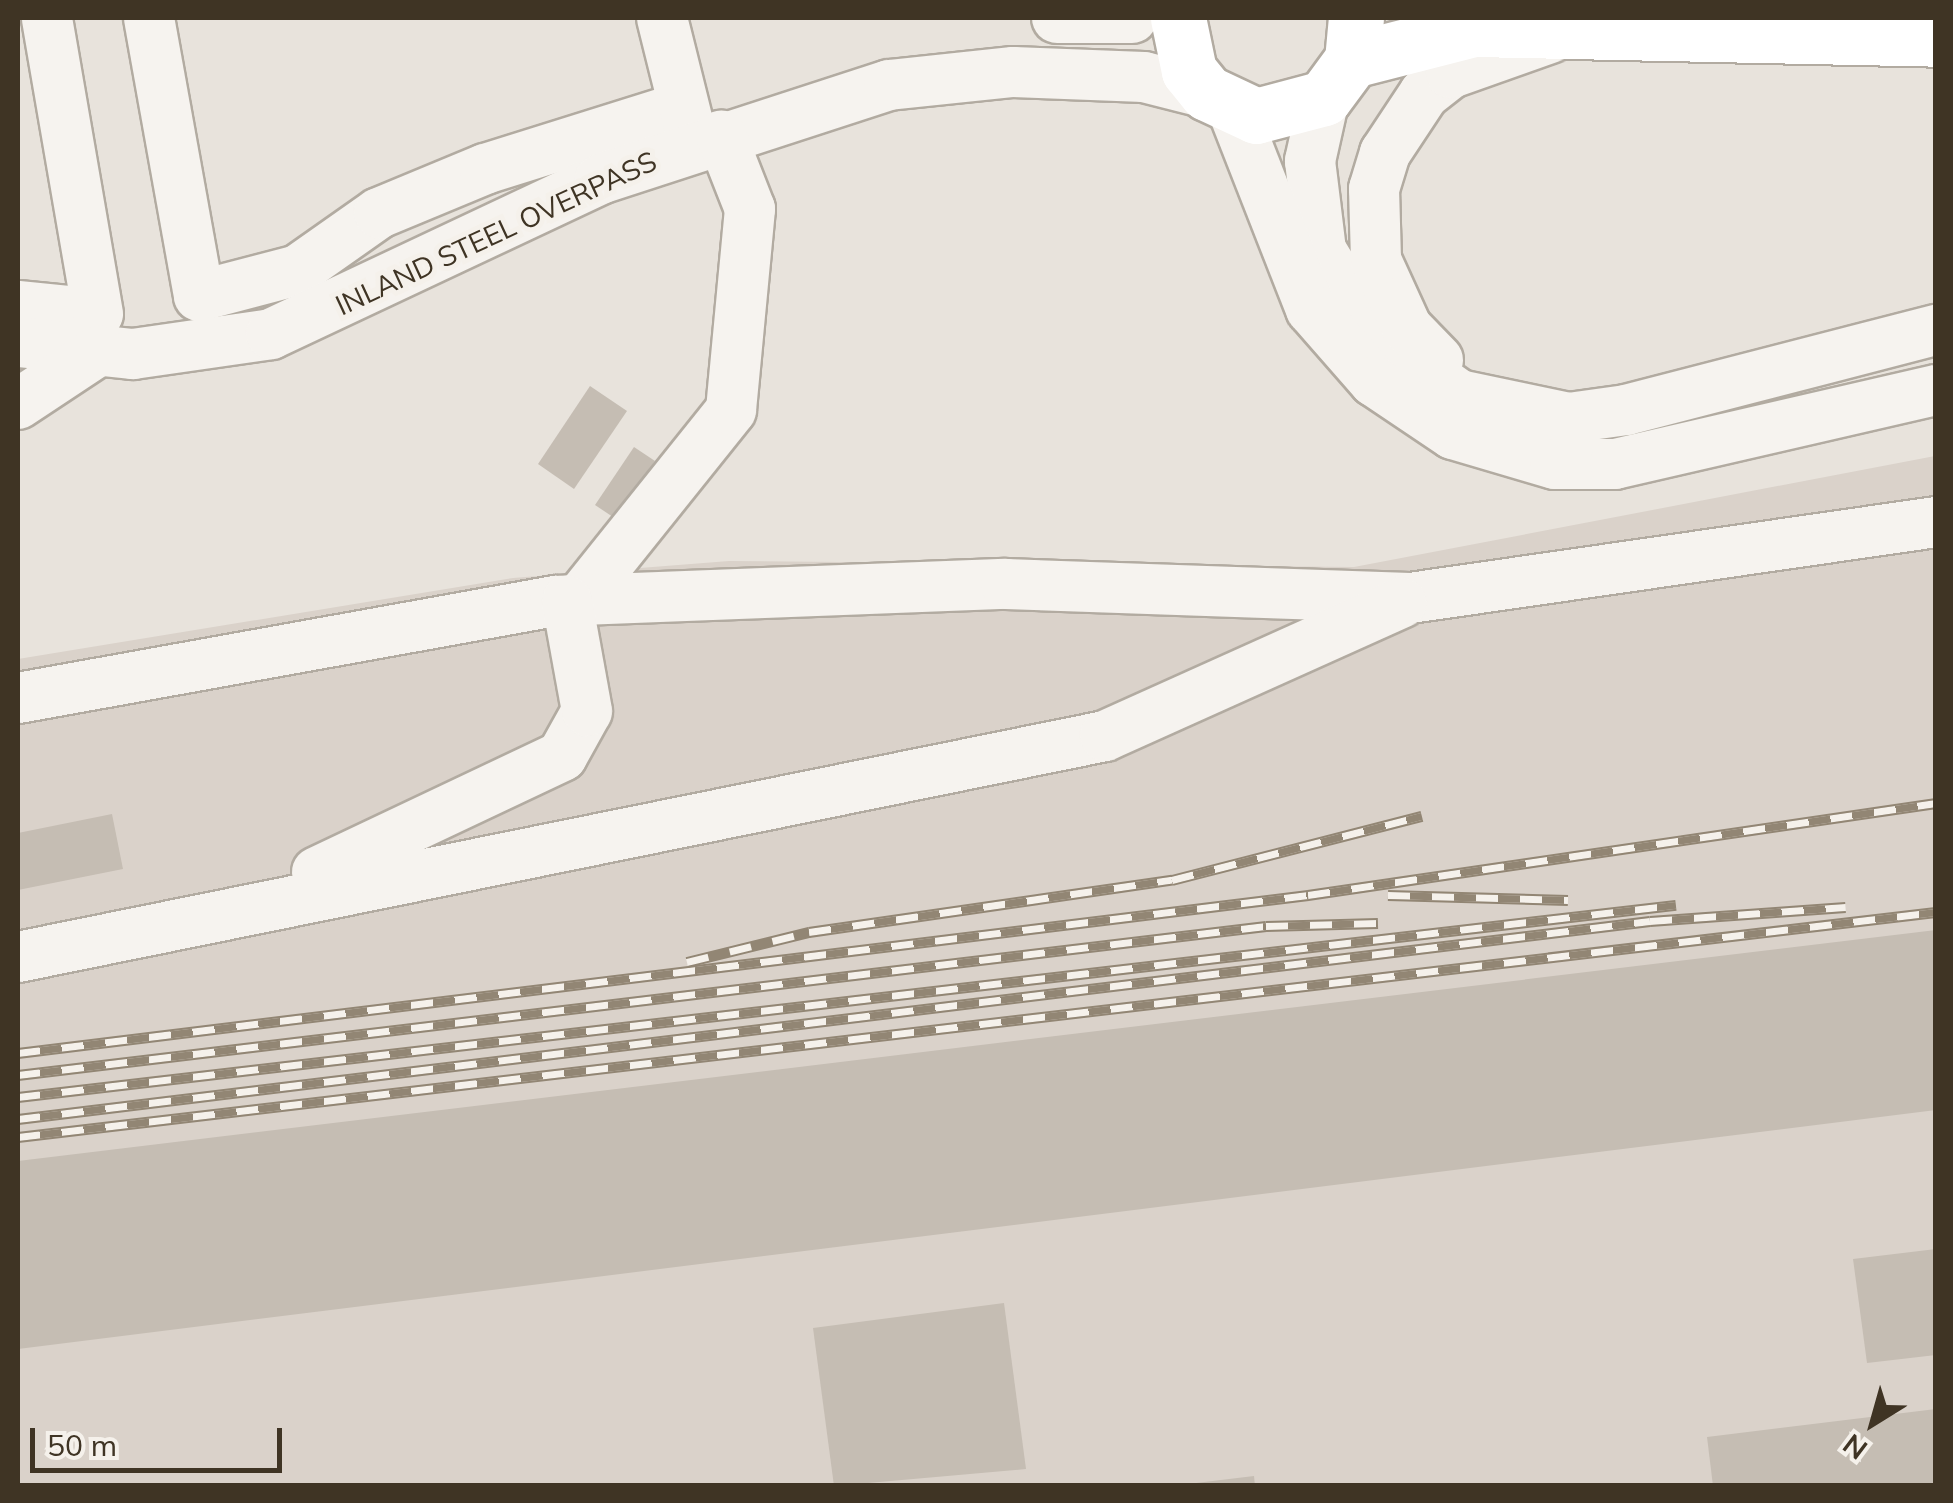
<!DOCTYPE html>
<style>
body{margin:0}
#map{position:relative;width:1953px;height:1503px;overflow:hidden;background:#e8e3dc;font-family:Mulish,sans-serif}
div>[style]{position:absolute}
.built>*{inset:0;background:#dad2ca}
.building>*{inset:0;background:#c5bdb3}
.roads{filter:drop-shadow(2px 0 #b2aba1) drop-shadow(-2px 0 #b2aba1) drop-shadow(0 2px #b2aba1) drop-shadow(0 -2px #b2aba1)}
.minor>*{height:50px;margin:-25px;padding:0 25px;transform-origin:25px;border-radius:25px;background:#f6f3ef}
.major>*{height:55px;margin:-27.5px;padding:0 27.5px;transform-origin:27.5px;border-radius:27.5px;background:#fff}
.rail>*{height:11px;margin-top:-5.5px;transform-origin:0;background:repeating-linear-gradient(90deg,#f5f1eb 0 22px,#928674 0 44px);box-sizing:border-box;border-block:2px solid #928674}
span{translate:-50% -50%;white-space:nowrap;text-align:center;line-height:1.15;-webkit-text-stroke:10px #f5f1eb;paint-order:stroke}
.street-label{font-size:28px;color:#3f3424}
.frame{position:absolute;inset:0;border:20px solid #3f3424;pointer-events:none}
.north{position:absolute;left:1823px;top:1373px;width:100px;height:100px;-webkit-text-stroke:8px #f5f1eb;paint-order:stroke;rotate:217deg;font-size:28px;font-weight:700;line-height:40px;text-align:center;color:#3f3424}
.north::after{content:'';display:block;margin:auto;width:35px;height:45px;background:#3f3424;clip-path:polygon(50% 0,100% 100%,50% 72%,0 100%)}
.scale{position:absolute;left:30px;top:1428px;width:252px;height:45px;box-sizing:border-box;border:5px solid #3f3424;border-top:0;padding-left:12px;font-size:30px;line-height:35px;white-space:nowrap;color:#3f3424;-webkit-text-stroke:8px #f5f1eb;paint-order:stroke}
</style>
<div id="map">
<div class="built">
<div style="clip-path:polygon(1935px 456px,1935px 1485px,18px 1486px,18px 659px,513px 578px,729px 561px,1354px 567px)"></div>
</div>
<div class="building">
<div style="clip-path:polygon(590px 386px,627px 411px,574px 489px,538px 464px)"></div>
<div style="clip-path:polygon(634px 447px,655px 461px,616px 519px,595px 505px)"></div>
<div style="clip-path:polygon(112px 814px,123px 869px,18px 890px,18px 833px)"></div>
<div style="clip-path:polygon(1936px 930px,1936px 1110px,18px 1349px,18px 1161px)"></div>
<div style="clip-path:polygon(1936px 1249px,1936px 1355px,1867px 1363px,1853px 1259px)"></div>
<div style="clip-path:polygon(1004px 1303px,1026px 1469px,834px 1486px,813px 1328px)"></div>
<div style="clip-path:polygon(1936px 1409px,1936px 1486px,1713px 1486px,1707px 1437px)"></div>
<div style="clip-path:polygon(1254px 1476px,1255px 1486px,1196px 1486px,1196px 1483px)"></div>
</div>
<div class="roads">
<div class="minor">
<div style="left:149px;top:18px;width:282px;rotate:79.8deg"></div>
<div style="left:199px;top:296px;width:102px;rotate:-14.7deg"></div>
<div style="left:298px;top:270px;width:99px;rotate:-35.1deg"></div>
<div style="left:379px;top:213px;width:115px;rotate:-22.5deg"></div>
<div style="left:485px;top:169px;width:204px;rotate:-17.4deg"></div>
<div style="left:662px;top:18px;width:124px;rotate:76deg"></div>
<div style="left:1057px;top:18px;width:75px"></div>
<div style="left:1324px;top:98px;width:65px;rotate:102.5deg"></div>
<div style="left:1310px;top:161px;width:90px;rotate:83deg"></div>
<div style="left:1321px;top:250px;width:96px;rotate:59.1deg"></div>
<div style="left:1370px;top:332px;width:109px;rotate:35.3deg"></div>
<div style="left:1459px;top:395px;width:112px;rotate:11.8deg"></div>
<div style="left:1569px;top:418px;width:58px;rotate:-8deg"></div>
<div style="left:1626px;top:410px;width:320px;rotate:-14.5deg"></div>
<div style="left:1233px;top:110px;width:214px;rotate:68.6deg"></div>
<div style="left:1311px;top:309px;width:96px;rotate:48.8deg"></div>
<div style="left:1374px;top:381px;width:95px;rotate:33.9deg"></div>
<div style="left:1453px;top:434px;width:106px;rotate:16.4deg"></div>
<div style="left:1555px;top:464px;width:60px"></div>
<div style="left:1615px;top:464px;width:329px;rotate:-13deg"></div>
<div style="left:18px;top:306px;width:80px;rotate:5.7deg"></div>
<div style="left:98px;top:314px;width:300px;rotate:-99.8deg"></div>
<div style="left:18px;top:342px;width:116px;rotate:6deg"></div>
<div style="left:133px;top:354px;width:139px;rotate:-8.2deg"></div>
<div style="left:271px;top:334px;width:364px;rotate:-25.2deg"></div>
<div style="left:600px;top:179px;width:304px;rotate:-18deg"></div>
<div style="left:889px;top:85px;width:125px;rotate:-6deg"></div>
<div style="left:1013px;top:72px;width:131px;rotate:2.2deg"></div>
<div style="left:1144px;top:77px;width:65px;rotate:14.3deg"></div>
<div style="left:1438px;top:360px;width:45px;rotate:-134.1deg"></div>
<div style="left:1407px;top:328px;width:75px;rotate:-114.5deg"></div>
<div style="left:1376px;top:260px;width:71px;rotate:-91.6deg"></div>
<div style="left:1374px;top:189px;width:38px;rotate:-73deg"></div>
<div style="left:1385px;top:153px;width:71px;rotate:-56.5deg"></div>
<div style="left:1424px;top:94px;width:34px;rotate:-38deg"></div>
<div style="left:1451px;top:73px;width:105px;rotate:-19.5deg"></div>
<div style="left:18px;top:404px;width:96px;rotate:-33.5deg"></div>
<div style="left:579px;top:600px;width:243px;rotate:-51.3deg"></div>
<div style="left:731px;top:410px;width:202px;rotate:-84.6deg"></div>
<div style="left:750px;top:209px;width:79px;rotate:-111.4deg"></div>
<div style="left:18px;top:698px;width:546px;rotate:-10.24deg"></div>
<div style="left:555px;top:601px;width:451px;rotate:-2.2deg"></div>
<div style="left:1006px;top:584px;width:404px;rotate:2deg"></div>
<div style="left:1410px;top:598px;width:531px;rotate:-8.22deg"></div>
<div style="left:317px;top:872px;width:271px;rotate:-25.3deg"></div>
<div style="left:562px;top:756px;width:51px;rotate:-60.9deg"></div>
<div style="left:587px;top:711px;width:112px;rotate:-100.3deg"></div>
<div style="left:18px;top:957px;width:1109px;rotate:-11.49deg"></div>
<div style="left:1105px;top:736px;width:325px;rotate:-24.2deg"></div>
</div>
<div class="major">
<div style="left:1178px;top:18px;width:54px;rotate:78.3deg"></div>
<div style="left:1189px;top:71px;width:28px;rotate:51deg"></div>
<div style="left:1207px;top:93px;width:54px;rotate:25.1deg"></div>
<div style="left:1256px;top:116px;width:70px;rotate:-14.8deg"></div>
<div style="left:1324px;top:98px;width:47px;rotate:-53.6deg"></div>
<div style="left:1352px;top:60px;width:42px;rotate:-84.6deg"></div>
<div style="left:1352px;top:60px;width:126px;rotate:-14.3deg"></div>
<div style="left:1474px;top:29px;width:462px;rotate:1.2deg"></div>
</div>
</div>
<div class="rail">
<div style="left:1388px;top:895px;width:180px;rotate:1.6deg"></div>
<div style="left:687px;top:962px;width:126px;rotate:-13.8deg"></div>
<div style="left:809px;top:932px;width:367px;rotate:-8.2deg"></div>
<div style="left:1172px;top:880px;width:258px;rotate:-14.4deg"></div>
<div style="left:18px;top:1053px;width:1300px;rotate:-6.98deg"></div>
<div style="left:1308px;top:895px;width:635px;rotate:-8.33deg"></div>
<div style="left:18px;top:1075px;width:1257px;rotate:-6.81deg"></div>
<div style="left:1266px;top:926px;width:112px;rotate:-1.5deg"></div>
<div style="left:18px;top:1097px;width:1669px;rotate:-6.61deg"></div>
<div style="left:18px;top:1119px;width:1644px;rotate:-6.92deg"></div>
<div style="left:1650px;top:921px;width:196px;rotate:-4.1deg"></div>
<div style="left:18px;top:1137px;width:1931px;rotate:-6.69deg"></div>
</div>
<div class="street-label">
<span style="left:496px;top:233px;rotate:-25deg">INLAND STEEL OVERPASS</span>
</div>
<div class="frame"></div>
<div class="north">N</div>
<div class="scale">50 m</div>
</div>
